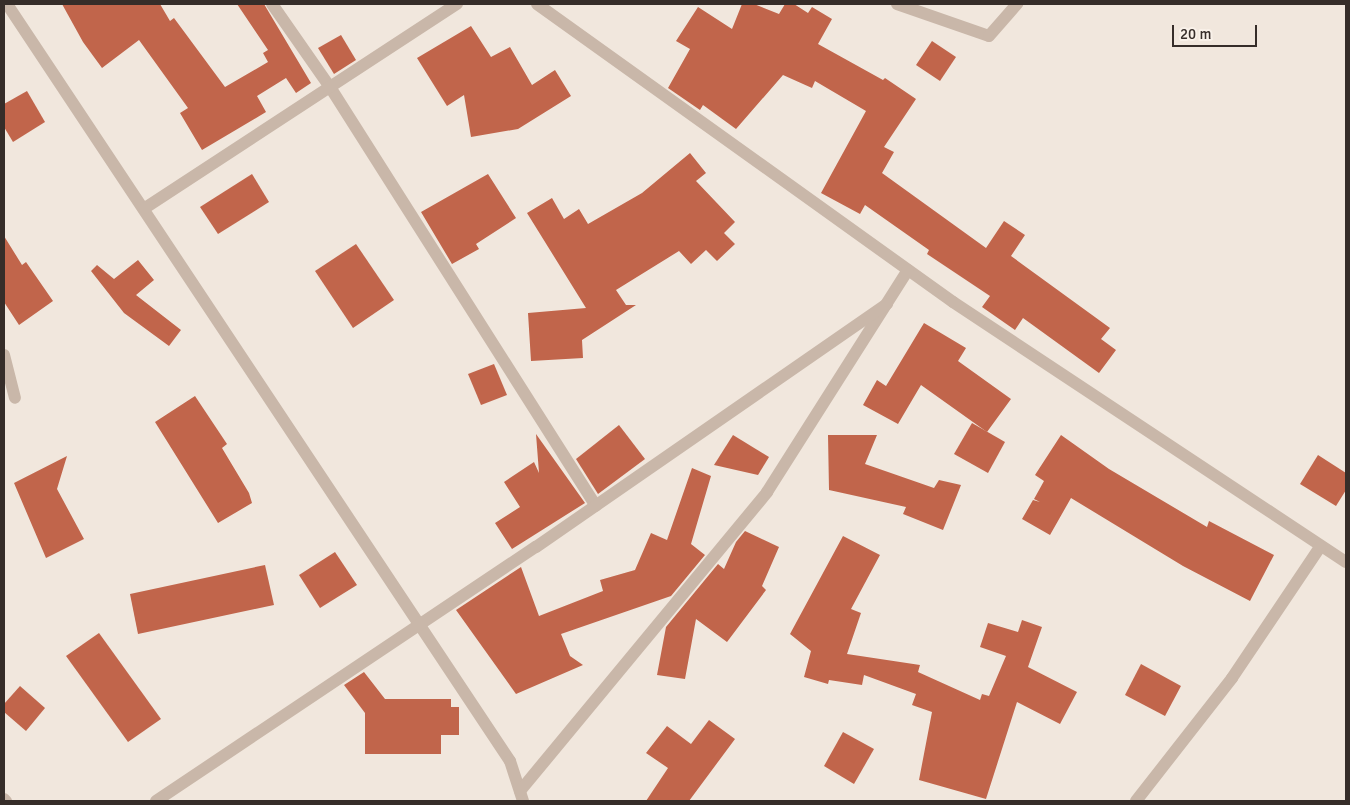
<!DOCTYPE html>
<style>
body{margin:0}
#map{position:relative;width:1350px;height:805px;overflow:hidden;background:#f1e7dd;font-family:Signika,sans-serif}
div>[style]{position:absolute}
.building>*{inset:0;background:#c1654b}
.lane>*{height:12px;margin:-6px;padding:0 6px;transform-origin:6px;border-radius:6px;background:#c9b7a9}
.street>*{height:12px;margin:-6px;padding:0 6px;transform-origin:6px;border-radius:6px;background:#c9b7a9}
span{translate:-50% -50%;white-space:nowrap;text-align:center;line-height:1.15;-webkit-text-stroke:4px #f9f1e9;paint-order:stroke}
.frame{position:absolute;inset:0;border:5px solid #362d29;pointer-events:none}
.scale{position:absolute;left:1172px;top:25px;width:85px;height:22px;box-sizing:border-box;border:2px solid #362d29;border-top:0;padding-left:6px;font-size:15px;line-height:18px;white-space:nowrap;color:#362d29;-webkit-text-stroke:4px #f9f1e9;paint-order:stroke}
</style>
<div id="map">
<div class="building">
<div style="clip-path:polygon(62px 4px,160px 4px,170px 21px,174px 18px,225px 87px,268px 62px,263px 53px,268px 50px,237px 4px,264px 4px,311px 83px,296px 93px,286px 78px,257px 96px,266px 112px,202px 150px,180px 113px,188px 108px,139px 40px,102px 68px,83px 42px)"></div>
<div style="clip-path:polygon(742px 4px,754px 4px,779px 14px,785px 4px,794px 4px,808px 13px,812px 7px,832px 19px,818px 44px,883px 80px,885px 78px,916px 99px,884px 147px,894px 152px,882px 173px,986px 248px,1004px 221px,1025px 235px,1011px 256px,1110px 328px,1101px 339px,1116px 350px,1099px 373px,1023px 318px,1015px 330px,982px 307px,990px 296px,927px 254px,929px 250px,865px 205px,860px 214px,821px 193px,866px 111px,815px 81px,812px 88px,783px 75px,736px 129px,703px 105px,700px 110px,668px 88px,690px 49px,676px 41px,698px 7px,732px 29px)"></div>
<div style="clip-path:polygon(471px 26px,491px 57px,510px 47px,532px 85px,555px 70px,571px 96px,518px 129px,471px 137px,464px 95px,447px 106px,417px 58px)"></div>
<div style="clip-path:polygon(341px 35px,356px 60px,334px 74px,318px 48px)"></div>
<div style="clip-path:polygon(932px 41px,956px 57px,940px 81px,916px 65px)"></div>
<div style="clip-path:polygon(27px 91px,45px 122px,13px 142px,4px 127px,4px 104px)"></div>
<div style="clip-path:polygon(690px 153px,706px 173px,696px 181px,735px 222px,724px 233px,735px 244px,717px 261px,706px 250px,691px 264px,679px 251px,616px 290px,626px 305px,636px 305px,582px 340px,583px 358px,531px 361px,528px 313px,586px 308px,527px 213px,552px 198px,564px 219px,579px 209px,588px 224px,642px 193px)"></div>
<div style="clip-path:polygon(252px 174px,269px 202px,218px 234px,200px 207px)"></div>
<div style="clip-path:polygon(488px 174px,516px 218px,476px 244px,479px 249px,452px 264px,421px 212px)"></div>
<div style="clip-path:polygon(4px 236px,22px 265px,26px 262px,53px 301px,19px 325px,4px 302px)"></div>
<div style="clip-path:polygon(356px 244px,394px 300px,353px 328px,315px 271px)"></div>
<div style="clip-path:polygon(138px 260px,154px 280px,136px 295px,181px 330px,169px 346px,124px 313px,91px 271px,97px 265px,114px 279px)"></div>
<div style="clip-path:polygon(924px 323px,966px 348px,958px 361px,1011px 399px,987px 432px,921px 385px,898px 424px,863px 405px,877px 380px,886px 386px)"></div>
<div style="clip-path:polygon(494px 364px,507px 395px,481px 405px,468px 374px)"></div>
<div style="clip-path:polygon(195px 396px,227px 444px,222px 448px,249px 493px,252px 503px,218px 523px,155px 422px)"></div>
<div style="clip-path:polygon(972px 423px,1005px 442px,988px 473px,954px 454px)"></div>
<div style="clip-path:polygon(619px 425px,645px 459px,598px 494px,576px 459px)"></div>
<div style="clip-path:polygon(536px 434px,585px 503px,512px 549px,495px 523px,520px 507px,504px 482px,534px 462px,539px 473px)"></div>
<div style="clip-path:polygon(733px 435px,769px 457px,758px 475px,714px 465px)"></div>
<div style="clip-path:polygon(828px 435px,877px 435px,865px 464px,934px 488px,939px 480px,961px 485px,943px 530px,903px 514px,906px 507px,829px 490px)"></div>
<div style="clip-path:polygon(1061px 435px,1109px 469px,1207px 527px,1209px 521px,1274px 555px,1250px 601px,1183px 566px,1071px 498px,1050px 535px,1022px 519px,1033px 500px,1040px 502px,1034px 499px,1044px 481px,1035px 475px)"></div>
<div style="clip-path:polygon(1318px 455px,1346px 473px,1346px 490px,1336px 506px,1300px 484px)"></div>
<div style="clip-path:polygon(67px 456px,57px 489px,84px 539px,46px 558px,14px 483px)"></div>
<div style="clip-path:polygon(692px 468px,711px 476px,691px 544px,705px 555px,671px 596px,561px 634px,570px 656px,583px 665px,516px 694px,456px 610px,521px 567px,539px 616px,603px 591px,600px 580px,635px 570px,651px 533px,667px 540px)"></div>
<div style="clip-path:polygon(745px 531px,779px 547px,762px 586px,766px 590px,727px 642px,696px 619px,685px 679px,657px 675px,666px 627px,718px 564px,724px 569px,736px 542px)"></div>
<div style="clip-path:polygon(843px 536px,880px 555px,851px 609px,861px 613px,847px 654px,920px 665px,918px 672px,980px 700px,982px 694px,989px 696px,1006px 656px,980px 647px,988px 623px,1018px 632px,1022px 620px,1042px 627px,1028px 667px,1077px 692px,1060px 724px,1017px 702px,986px 799px,919px 780px,932px 712px,912px 705px,916px 694px,864px 675px,862px 685px,829px 680px,828px 684px,804px 677px,811px 651px,790px 634px)"></div>
<div style="clip-path:polygon(335px 552px,357px 585px,320px 608px,299px 575px)"></div>
<div style="clip-path:polygon(265px 565px,274px 605px,138px 634px,130px 594px)"></div>
<div style="clip-path:polygon(99px 633px,161px 719px,128px 742px,66px 656px)"></div>
<div style="clip-path:polygon(1141px 664px,1181px 686px,1165px 716px,1125px 695px)"></div>
<div style="clip-path:polygon(364px 672px,385px 699px,451px 699px,451px 707px,459px 707px,459px 735px,441px 735px,441px 754px,365px 754px,365px 713px,344px 685px)"></div>
<div style="clip-path:polygon(20px 686px,45px 708px,26px 731px,4px 712px,4px 704px)"></div>
<div style="clip-path:polygon(709px 720px,735px 739px,689px 801px,646px 801px,668px 768px,646px 753px,667px 726px,691px 744px)"></div>
<div style="clip-path:polygon(843px 732px,874px 749px,854px 784px,824px 766px)"></div>
</div>
<div class="lane">
<div style="left:897px;top:4px;width:97px;rotate:19.2deg"></div>
<div style="left:989px;top:36px;width:43px;rotate:-48.8deg"></div>
</div>
<div class="street">
<div style="left:7px;top:4px;width:909px;rotate:56.4deg"></div>
<div style="left:510px;top:761px;width:42px;rotate:72deg"></div>
<div style="left:272px;top:4px;width:101px;rotate:55.1deg"></div>
<div style="left:330px;top:87px;width:496px;rotate:57.6deg"></div>
<div style="left:537px;top:4px;width:512px;rotate:35.62deg"></div>
<div style="left:953px;top:302px;width:471px;rotate:33.5deg"></div>
<div style="left:145px;top:208px;width:373px;rotate:-33.2deg"></div>
<div style="left:4px;top:355px;width:44px;rotate:75.7deg"></div>
<div style="left:520px;top:791px;width:388px;rotate:-50.4deg"></div>
<div style="left:767px;top:492px;width:263px;rotate:-57.6deg"></div>
<div style="left:4px;top:799px;width:3px;rotate:45deg"></div>
<div style="left:156px;top:801px;width:457px;rotate:-33.8deg"></div>
<div style="left:536px;top:547px;width:427px;rotate:-34.7deg"></div>
<div style="left:1136px;top:801px;width:156px;rotate:-52deg"></div>
<div style="left:1232px;top:678px;width:158px;rotate:-56.1deg"></div>
</div>
<div class="frame"></div>
<div class="scale">20 m</div>
</div>
